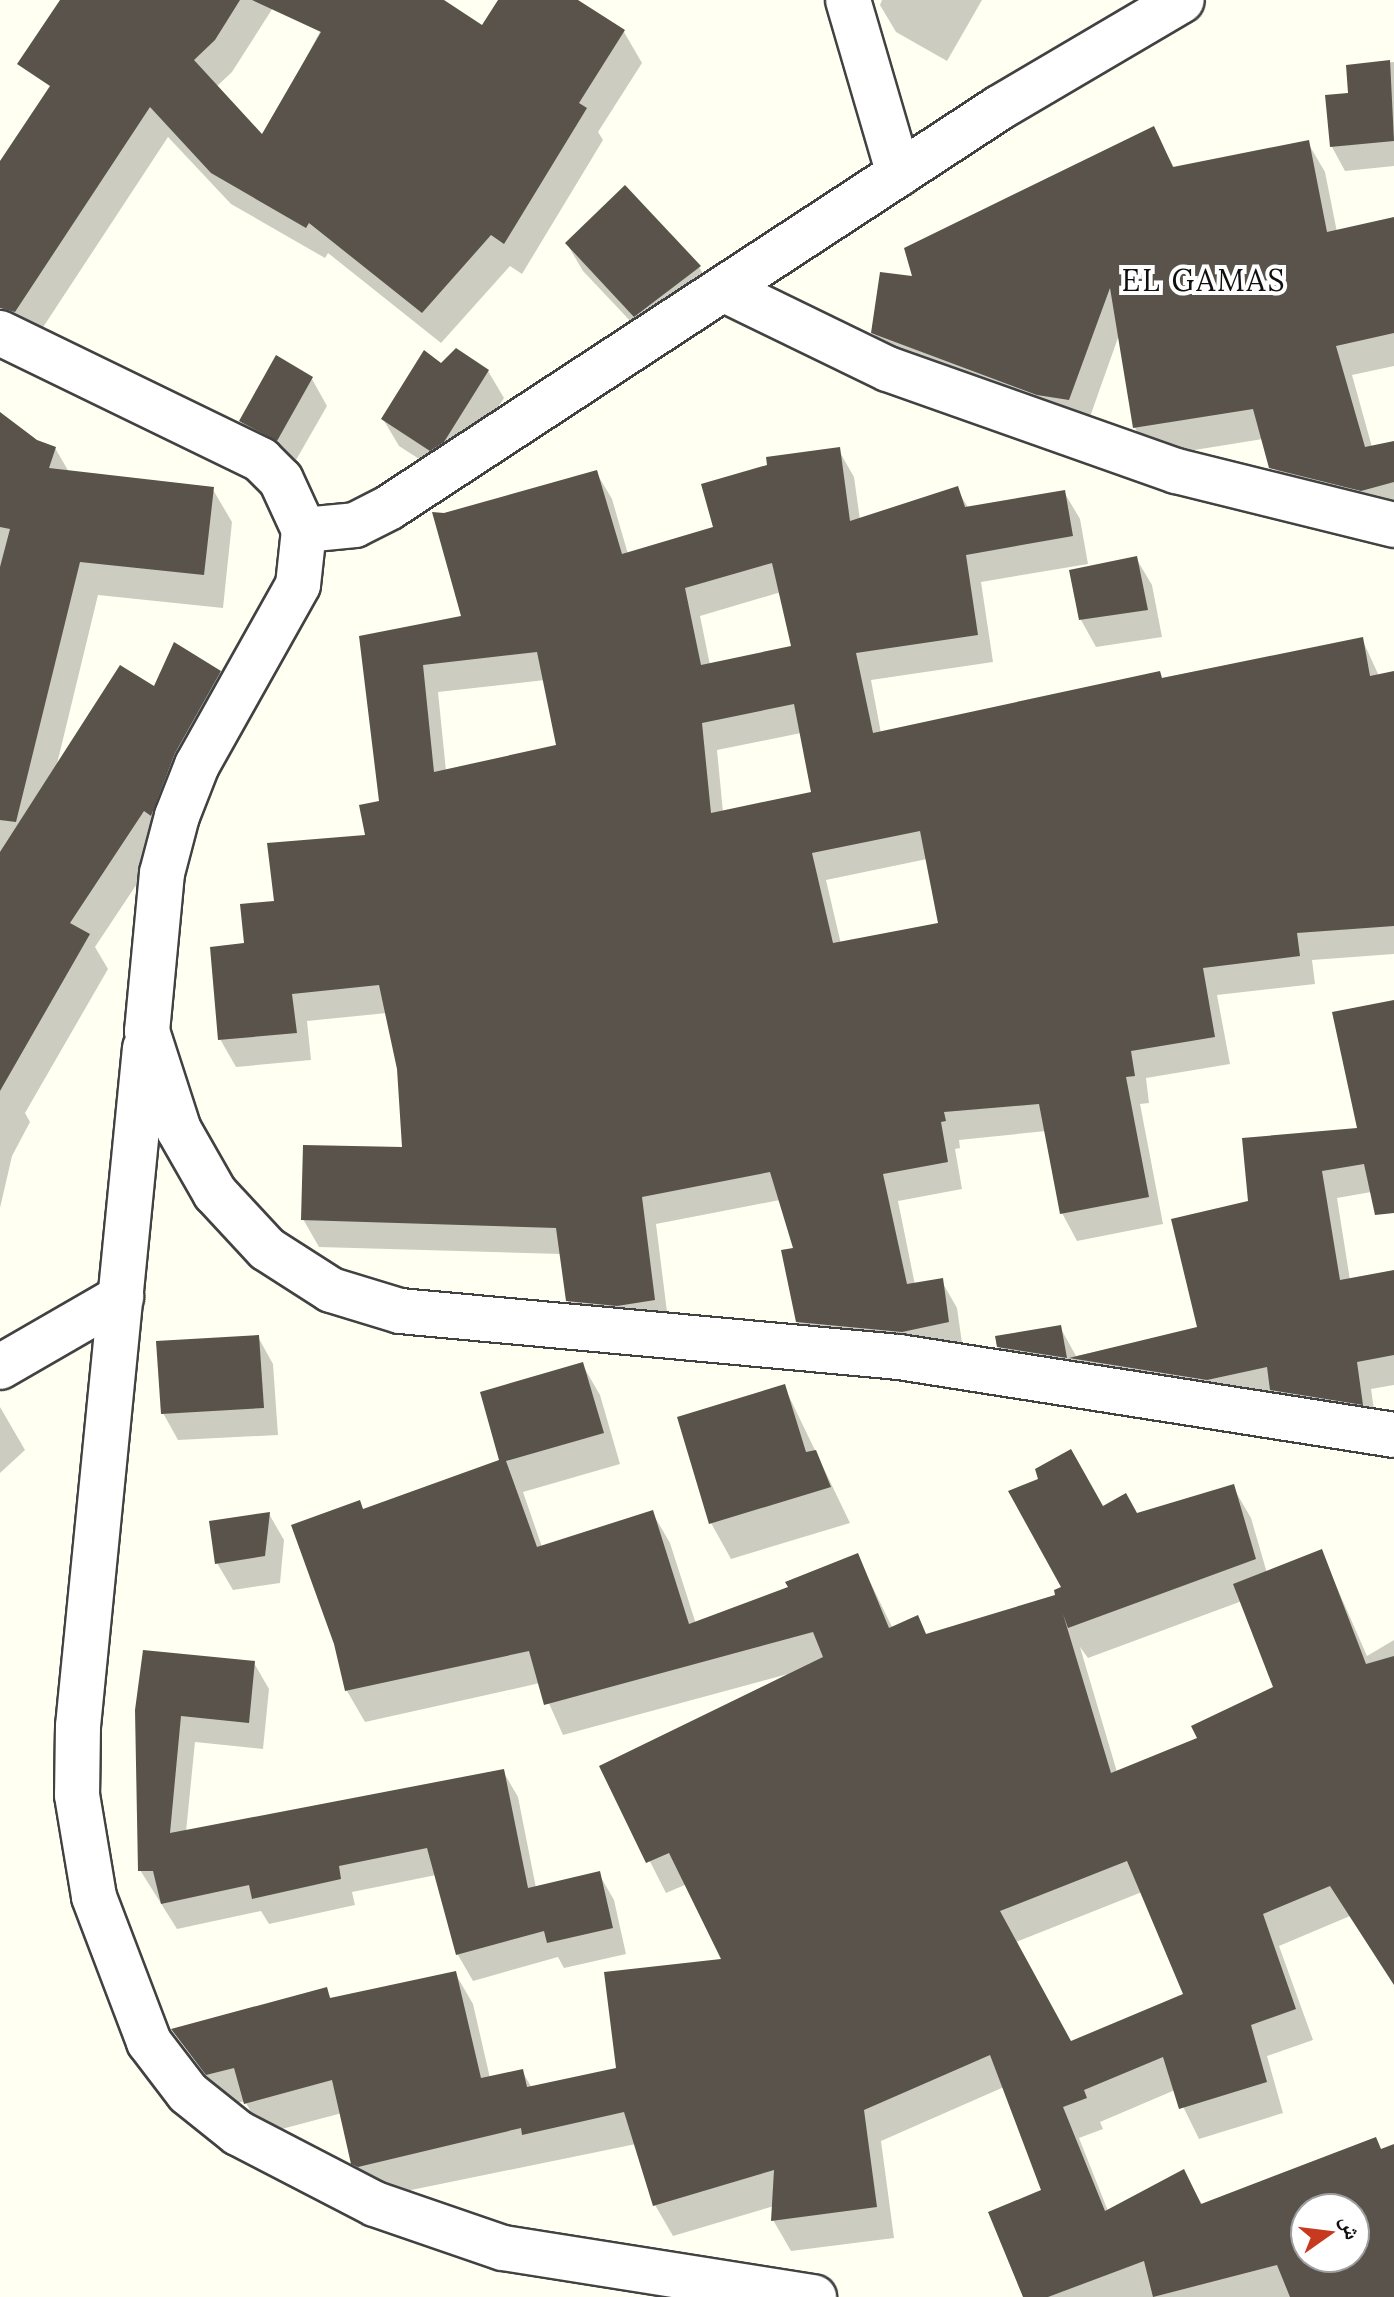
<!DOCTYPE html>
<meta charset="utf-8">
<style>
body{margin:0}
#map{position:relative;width:1394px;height:2297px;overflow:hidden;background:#fffff2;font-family:Lora,"Noto Naskh Arabic",serif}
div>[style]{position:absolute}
.shadow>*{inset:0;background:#0003}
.building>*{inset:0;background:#59534b}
.roads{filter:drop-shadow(2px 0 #424242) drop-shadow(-2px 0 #424242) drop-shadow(0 2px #424242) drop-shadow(0 -2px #424242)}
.minor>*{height:44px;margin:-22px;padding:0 22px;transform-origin:22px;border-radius:22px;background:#fff}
span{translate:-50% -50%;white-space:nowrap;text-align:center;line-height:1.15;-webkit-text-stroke:8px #fff;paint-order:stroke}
.neighbourhood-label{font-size:30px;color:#0f0f0f;letter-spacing:2px}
.north{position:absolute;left:1290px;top:2193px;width:80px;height:80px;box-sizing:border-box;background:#fff;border:2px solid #9f9f9f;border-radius:50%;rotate:76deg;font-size:22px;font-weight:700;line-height:32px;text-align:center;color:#0f0f0f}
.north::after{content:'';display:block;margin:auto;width:28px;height:36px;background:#c83a1f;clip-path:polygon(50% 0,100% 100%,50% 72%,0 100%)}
</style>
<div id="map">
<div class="shadow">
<div style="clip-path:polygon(109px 0,278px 0,232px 72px,216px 87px,263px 138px,337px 0,440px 0,482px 28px,500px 0,574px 0,624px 32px,642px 63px,598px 132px,603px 140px,522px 274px,510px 266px,441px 343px,328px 253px,325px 258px,231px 204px,168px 137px,34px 341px,0 319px,0 165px)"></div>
<div style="clip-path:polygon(882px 0,982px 0,947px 61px,896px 32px,880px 5px)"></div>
<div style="clip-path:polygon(1394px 62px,1394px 166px,1345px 171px,1332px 147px,1351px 95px,1348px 66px)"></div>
<div style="clip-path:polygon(1153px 129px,1175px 169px,1308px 143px,1325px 172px,1337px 232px,1394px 219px,1394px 366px,1352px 375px,1372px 447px,1394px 443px,1394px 518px,1288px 497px,1263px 439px,1151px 457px,1135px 428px,1119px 335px,1086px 428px,890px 362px,873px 332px,915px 279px)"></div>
<div style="clip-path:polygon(625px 188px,699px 267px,715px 294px,651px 343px,583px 271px,567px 244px)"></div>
<div style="clip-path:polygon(441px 366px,488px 371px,504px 398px,459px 469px,447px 477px,399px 446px,383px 419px)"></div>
<div style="clip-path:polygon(312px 379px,327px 406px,292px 467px,256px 448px,241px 421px)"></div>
<div style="clip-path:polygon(0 414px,36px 442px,55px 448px,69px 472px,212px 488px,232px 522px,223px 608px,98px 595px,56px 768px,155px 689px,220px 672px,239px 706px,164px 843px,95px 947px,108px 969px,25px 1113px,30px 1122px,12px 1156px,0 1208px)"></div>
<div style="clip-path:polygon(evenodd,838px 449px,854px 477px,860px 520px,957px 489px,969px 509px,1064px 492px,1080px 519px,1088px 564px,981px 582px,993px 662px,871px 680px,881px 733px,1362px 639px,1379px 676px,1394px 673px,1394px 954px,1312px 960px,1315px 984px,1217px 995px,1230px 1064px,1146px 1078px,1149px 1103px,1140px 1104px,1163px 1224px,1077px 1241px,1062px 1213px,1046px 1131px,959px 1140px,960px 1148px,955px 1149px,962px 1189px,898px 1201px,915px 1285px,941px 1280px,957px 1308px,963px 1350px,814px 1349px,798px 1322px,796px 1249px,780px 1200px,656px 1224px,669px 1328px,584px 1328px,568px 1301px,562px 1254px,319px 1247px,303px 1219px,404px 1149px,399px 1068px,387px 1013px,307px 1021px,311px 1060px,236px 1067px,220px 1039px,246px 945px,276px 903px,368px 837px,381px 803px,361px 638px,464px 618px,444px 515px,596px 472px,612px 499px,628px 554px,715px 529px,838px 449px,781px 592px,794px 648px,710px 665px,700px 616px,781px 592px,838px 449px,545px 680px,558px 746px,446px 771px,438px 692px,545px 680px,838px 449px,801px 733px,814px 793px,723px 812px,717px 750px,801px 733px,838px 449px,927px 859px,940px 925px,841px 944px,826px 880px,927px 859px)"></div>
<div style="clip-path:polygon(1136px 558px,1152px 585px,1162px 637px,1096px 647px,1081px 620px)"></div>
<div style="clip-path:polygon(1394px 1002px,1394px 1188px,1337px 1198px,1350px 1280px,1394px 1272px,1394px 1385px,1371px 1389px,1377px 1431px,1014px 1374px,999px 1346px,1060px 1327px,1076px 1356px,1199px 1329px,1250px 1202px,1359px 1130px)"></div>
<div style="clip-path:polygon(258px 1337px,273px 1364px,278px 1435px,178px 1440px,163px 1413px)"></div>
<div style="clip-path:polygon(evenodd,582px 1364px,600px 1395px,620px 1464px,523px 1492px,542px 1547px,652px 1512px,670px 1543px,696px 1624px,790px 1589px,857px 1555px,893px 1629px,917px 1618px,927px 1636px,1058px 1596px,1102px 1509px,1136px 1515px,1233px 1487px,1251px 1518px,1267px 1573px,1321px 1551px,1367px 1656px,1394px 1640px,1394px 1985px,1350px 1916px,1279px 1946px,1313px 2040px,1267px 2056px,1283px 2113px,1199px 2139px,1175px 2090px,1100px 2122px,1103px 2129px,1079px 2138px,1108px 2211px,1184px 2172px,1203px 2206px,1394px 2146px,1394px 2297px,1026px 2297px,1043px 2192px,1004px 2087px,881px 2141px,894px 2238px,791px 2251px,773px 2220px,774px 2206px,673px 2236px,655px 2205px,636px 2144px,377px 2197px,353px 2163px,342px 2113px,263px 2134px,245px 2101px,226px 2106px,174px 2030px,326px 1990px,332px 2000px,455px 1973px,473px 2004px,490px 2078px,522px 2071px,532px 2088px,618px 2069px,724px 1960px,687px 1884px,666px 1893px,602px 1767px,788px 1674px,563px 1735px,540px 1683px,365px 1722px,347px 1691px,359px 1502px,364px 1511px,502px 1461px,582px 1364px,1242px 1601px,1276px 1688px,1199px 1739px,1117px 1772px,1080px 1647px,1088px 1658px,1242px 1601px,582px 1364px,1142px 1892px,1186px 1995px,1071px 2043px,1016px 1942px,1142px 1892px,582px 1364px,1306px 2209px,1354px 2209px,1354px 2257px,1306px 2257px,1306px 2209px)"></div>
<div style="clip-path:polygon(784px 1386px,850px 1523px,731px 1559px,711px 1523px)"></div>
<div style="clip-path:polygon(0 1407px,25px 1450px,0 1473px)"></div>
<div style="clip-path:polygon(269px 1514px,284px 1540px,280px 1583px,233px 1590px,217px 1563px)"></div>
<div style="clip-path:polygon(254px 1663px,269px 1689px,263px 1749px,195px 1742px,186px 1832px,503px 1771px,518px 1797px,536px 1888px,599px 1874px,614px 1900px,626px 1954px,564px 1968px,558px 1957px,473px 1981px,458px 1955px,436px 1875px,352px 1892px,355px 1905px,269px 1924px,261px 1911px,177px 1929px,140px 1870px,137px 1710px)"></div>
</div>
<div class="building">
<div style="clip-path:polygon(60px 0,240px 0,215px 40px,194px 60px,262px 134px,321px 32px,252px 0,444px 0,482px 25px,498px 0,578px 0,625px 30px,579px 103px,587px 108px,504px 244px,491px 235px,422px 313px,309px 223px,306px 228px,211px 173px,150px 107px,15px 312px,0 308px,0 161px,50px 86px,17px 64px)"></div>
<div style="clip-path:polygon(1390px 60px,1394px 141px,1330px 147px,1325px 95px,1348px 93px,1346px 65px)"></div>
<div style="clip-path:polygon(1154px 126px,1173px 167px,1309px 140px,1327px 232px,1394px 217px,1394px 333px,1336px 346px,1365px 447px,1394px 441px,1394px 482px,1361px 491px,1269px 468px,1253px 409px,1133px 428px,1110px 288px,1069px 400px,1037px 395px,871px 333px,880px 272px,912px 276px,904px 248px)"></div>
<div style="clip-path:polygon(625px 185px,701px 266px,634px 317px,565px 243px)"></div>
<div style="clip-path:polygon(456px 348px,489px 370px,444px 442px,430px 451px,381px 419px,424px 350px,441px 363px)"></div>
<div style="clip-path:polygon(276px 355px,313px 377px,277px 441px,239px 421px)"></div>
<div style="clip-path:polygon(0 412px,37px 440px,56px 447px,49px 468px,214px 487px,204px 575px,80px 562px,16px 822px,0 820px,0 567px,10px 529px,0 527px)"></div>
<div style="clip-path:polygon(evenodd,840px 447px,850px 521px,958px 486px,965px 507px,1065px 490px,1073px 536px,966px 555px,978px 635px,856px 653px,873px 733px,1160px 671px,1162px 678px,1363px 637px,1370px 676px,1394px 671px,1394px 926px,1297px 933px,1300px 956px,1203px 968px,1215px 1037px,1131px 1051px,1135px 1076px,1126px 1077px,1149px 1197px,1060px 1214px,1039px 1104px,944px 1112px,946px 1121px,941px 1122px,948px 1162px,883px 1174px,907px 1284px,943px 1278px,949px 1322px,902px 1332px,796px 1322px,781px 1250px,793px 1248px,770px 1172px,642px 1197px,655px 1300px,617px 1306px,566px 1301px,556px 1228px,301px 1220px,303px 1145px,402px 1147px,397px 1069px,379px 985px,292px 994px,297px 1033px,218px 1040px,210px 947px,244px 943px,240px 904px,274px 901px,267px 843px,365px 835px,359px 805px,379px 801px,359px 636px,461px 616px,432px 512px,444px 513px,597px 470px,622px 554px,713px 527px,701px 484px,767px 465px,766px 457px,840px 447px,772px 563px,791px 646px,701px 665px,685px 588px,772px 563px,840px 447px,537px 652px,556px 745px,434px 772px,423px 665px,537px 652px,840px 447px,794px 704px,811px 792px,711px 813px,702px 723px,794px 704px,840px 447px,920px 831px,938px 923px,833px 943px,812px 853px,920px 831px)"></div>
<div style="clip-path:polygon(1137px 556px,1148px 610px,1079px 620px,1069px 570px)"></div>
<div style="clip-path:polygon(174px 642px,221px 671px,175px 753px,151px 816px,144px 811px,70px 923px,90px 934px,0 1091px,0 852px,120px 665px,154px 686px)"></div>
<div style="clip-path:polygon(1394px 1000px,1394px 1213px,1375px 1215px,1364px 1164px,1322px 1171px,1340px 1280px,1394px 1270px,1394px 1355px,1357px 1362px,1363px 1405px,1270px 1390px,1267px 1367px,1207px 1380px,1069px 1358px,1197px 1327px,1171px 1219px,1248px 1201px,1242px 1138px,1357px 1128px,1332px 1012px)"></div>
<div style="clip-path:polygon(1061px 1325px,1067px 1358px,997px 1347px,995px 1336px)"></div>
<div style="clip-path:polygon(259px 1335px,264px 1408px,161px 1414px,156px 1341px)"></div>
<div style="clip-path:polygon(evenodd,583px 1362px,604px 1433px,506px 1461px,537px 1547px,653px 1510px,689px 1624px,788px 1587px,785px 1582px,858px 1553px,889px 1628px,918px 1615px,926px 1634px,1055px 1595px,1054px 1590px,1061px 1587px,1008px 1491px,1038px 1479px,1035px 1469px,1071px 1449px,1103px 1506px,1126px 1493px,1137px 1513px,1234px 1484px,1256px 1559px,1068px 1628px,1063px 1614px,1111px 1773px,1197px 1738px,1191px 1726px,1273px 1687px,1233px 1584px,1322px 1549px,1366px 1664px,1394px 1656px,1394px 1985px,1330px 1886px,1263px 1914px,1296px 2009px,1251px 2025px,1267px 2082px,1179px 2109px,1163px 2057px,1084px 2090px,1087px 2098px,1063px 2107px,1105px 2211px,1184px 2169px,1201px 2204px,1376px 2137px,1381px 2149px,1394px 2144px,1394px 2297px,1290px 2297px,1277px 2265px,1153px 2297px,1144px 2261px,1048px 2297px,1023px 2297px,988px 2212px,1041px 2190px,990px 2055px,864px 2110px,877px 2207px,771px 2221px,774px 2170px,653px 2206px,624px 2112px,522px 2135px,521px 2128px,358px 2167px,351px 2164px,332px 2080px,244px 2104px,234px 2068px,206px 2075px,171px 2029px,327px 1987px,330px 1998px,456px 1971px,481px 2078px,523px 2069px,527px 2087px,616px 2068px,604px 1972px,721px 1959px,669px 1853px,646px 1863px,599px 1766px,823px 1657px,813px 1632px,544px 1705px,529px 1651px,345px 1691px,334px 1644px,291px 1525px,360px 1500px,363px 1509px,499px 1460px,480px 1392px,583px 1362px,1127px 1861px,1183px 1994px,1071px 2041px,1000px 1911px,1127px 1861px,583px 1362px,1306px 2209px,1354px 2209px,1354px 2257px,1306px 2257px,1306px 2209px)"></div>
<div style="clip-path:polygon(785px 1384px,806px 1452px,816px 1450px,831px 1487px,709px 1524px,677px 1417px)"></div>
<div style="clip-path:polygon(270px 1512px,265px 1556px,215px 1564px,209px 1521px)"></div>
<div style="clip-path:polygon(143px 1650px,255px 1661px,249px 1723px,181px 1716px,170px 1833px,504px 1769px,528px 1888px,600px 1871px,613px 1928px,547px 1943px,544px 1931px,456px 1955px,427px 1848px,339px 1866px,341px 1879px,252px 1899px,249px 1885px,161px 1904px,153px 1871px,138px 1871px,135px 1710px)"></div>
</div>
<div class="roads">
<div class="minor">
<div style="left:848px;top:0;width:181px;rotate:73.7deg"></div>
<div style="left:725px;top:290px;width:181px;rotate:25.9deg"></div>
<div style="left:888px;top:369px;width:306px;rotate:19.5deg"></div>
<div style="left:1176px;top:471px;width:225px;rotate:13.9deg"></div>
<div style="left:0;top:333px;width:290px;rotate:25.9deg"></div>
<div style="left:261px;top:460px;width:28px;rotate:45deg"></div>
<div style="left:281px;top:480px;width:55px;rotate:65.3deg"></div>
<div style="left:304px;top:530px;width:55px;rotate:96.2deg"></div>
<div style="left:298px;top:585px;width:206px;rotate:119.3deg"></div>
<div style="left:197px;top:765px;width:55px;rotate:111.4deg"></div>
<div style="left:177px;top:816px;width:59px;rotate:104.7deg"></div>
<div style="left:162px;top:873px;width:159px;rotate:95.4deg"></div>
<div style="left:147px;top:1031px;width:104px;rotate:72.1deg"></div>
<div style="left:179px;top:1130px;width:73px;rotate:60.3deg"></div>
<div style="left:215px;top:1193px;width:76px;rotate:47.1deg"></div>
<div style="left:267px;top:1249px;width:76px;rotate:32.6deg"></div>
<div style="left:331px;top:1290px;width:72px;rotate:16.9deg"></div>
<div style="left:400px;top:1311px;width:501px;rotate:5.27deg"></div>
<div style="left:899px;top:1357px;width:501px;rotate:8.95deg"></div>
<div style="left:304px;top:530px;width:51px;rotate:-5.6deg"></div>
<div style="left:355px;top:525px;width:39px;rotate:-27deg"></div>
<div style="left:390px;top:507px;width:728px;rotate:-33.23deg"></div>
<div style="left:999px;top:108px;width:212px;rotate:-30.5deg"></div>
<div style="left:145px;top:1048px;width:681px;rotate:95.64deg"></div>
<div style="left:78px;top:1726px;width:69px;rotate:90.8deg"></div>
<div style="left:77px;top:1795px;width:103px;rotate:80.5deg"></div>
<div style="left:94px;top:1897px;width:155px;rotate:69.2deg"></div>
<div style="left:149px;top:2042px;width:64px;rotate:52.6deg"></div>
<div style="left:188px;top:2093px;width:64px;rotate:38.7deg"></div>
<div style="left:238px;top:2133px;width:154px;rotate:27.4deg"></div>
<div style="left:375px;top:2204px;width:135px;rotate:19deg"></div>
<div style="left:503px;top:2248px;width:315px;rotate:9deg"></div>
<div style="left:0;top:1367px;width:140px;rotate:-30deg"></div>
</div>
</div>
<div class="neighbourhood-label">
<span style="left:1204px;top:280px">EL GAMAS</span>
</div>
<div class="north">ش</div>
</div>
